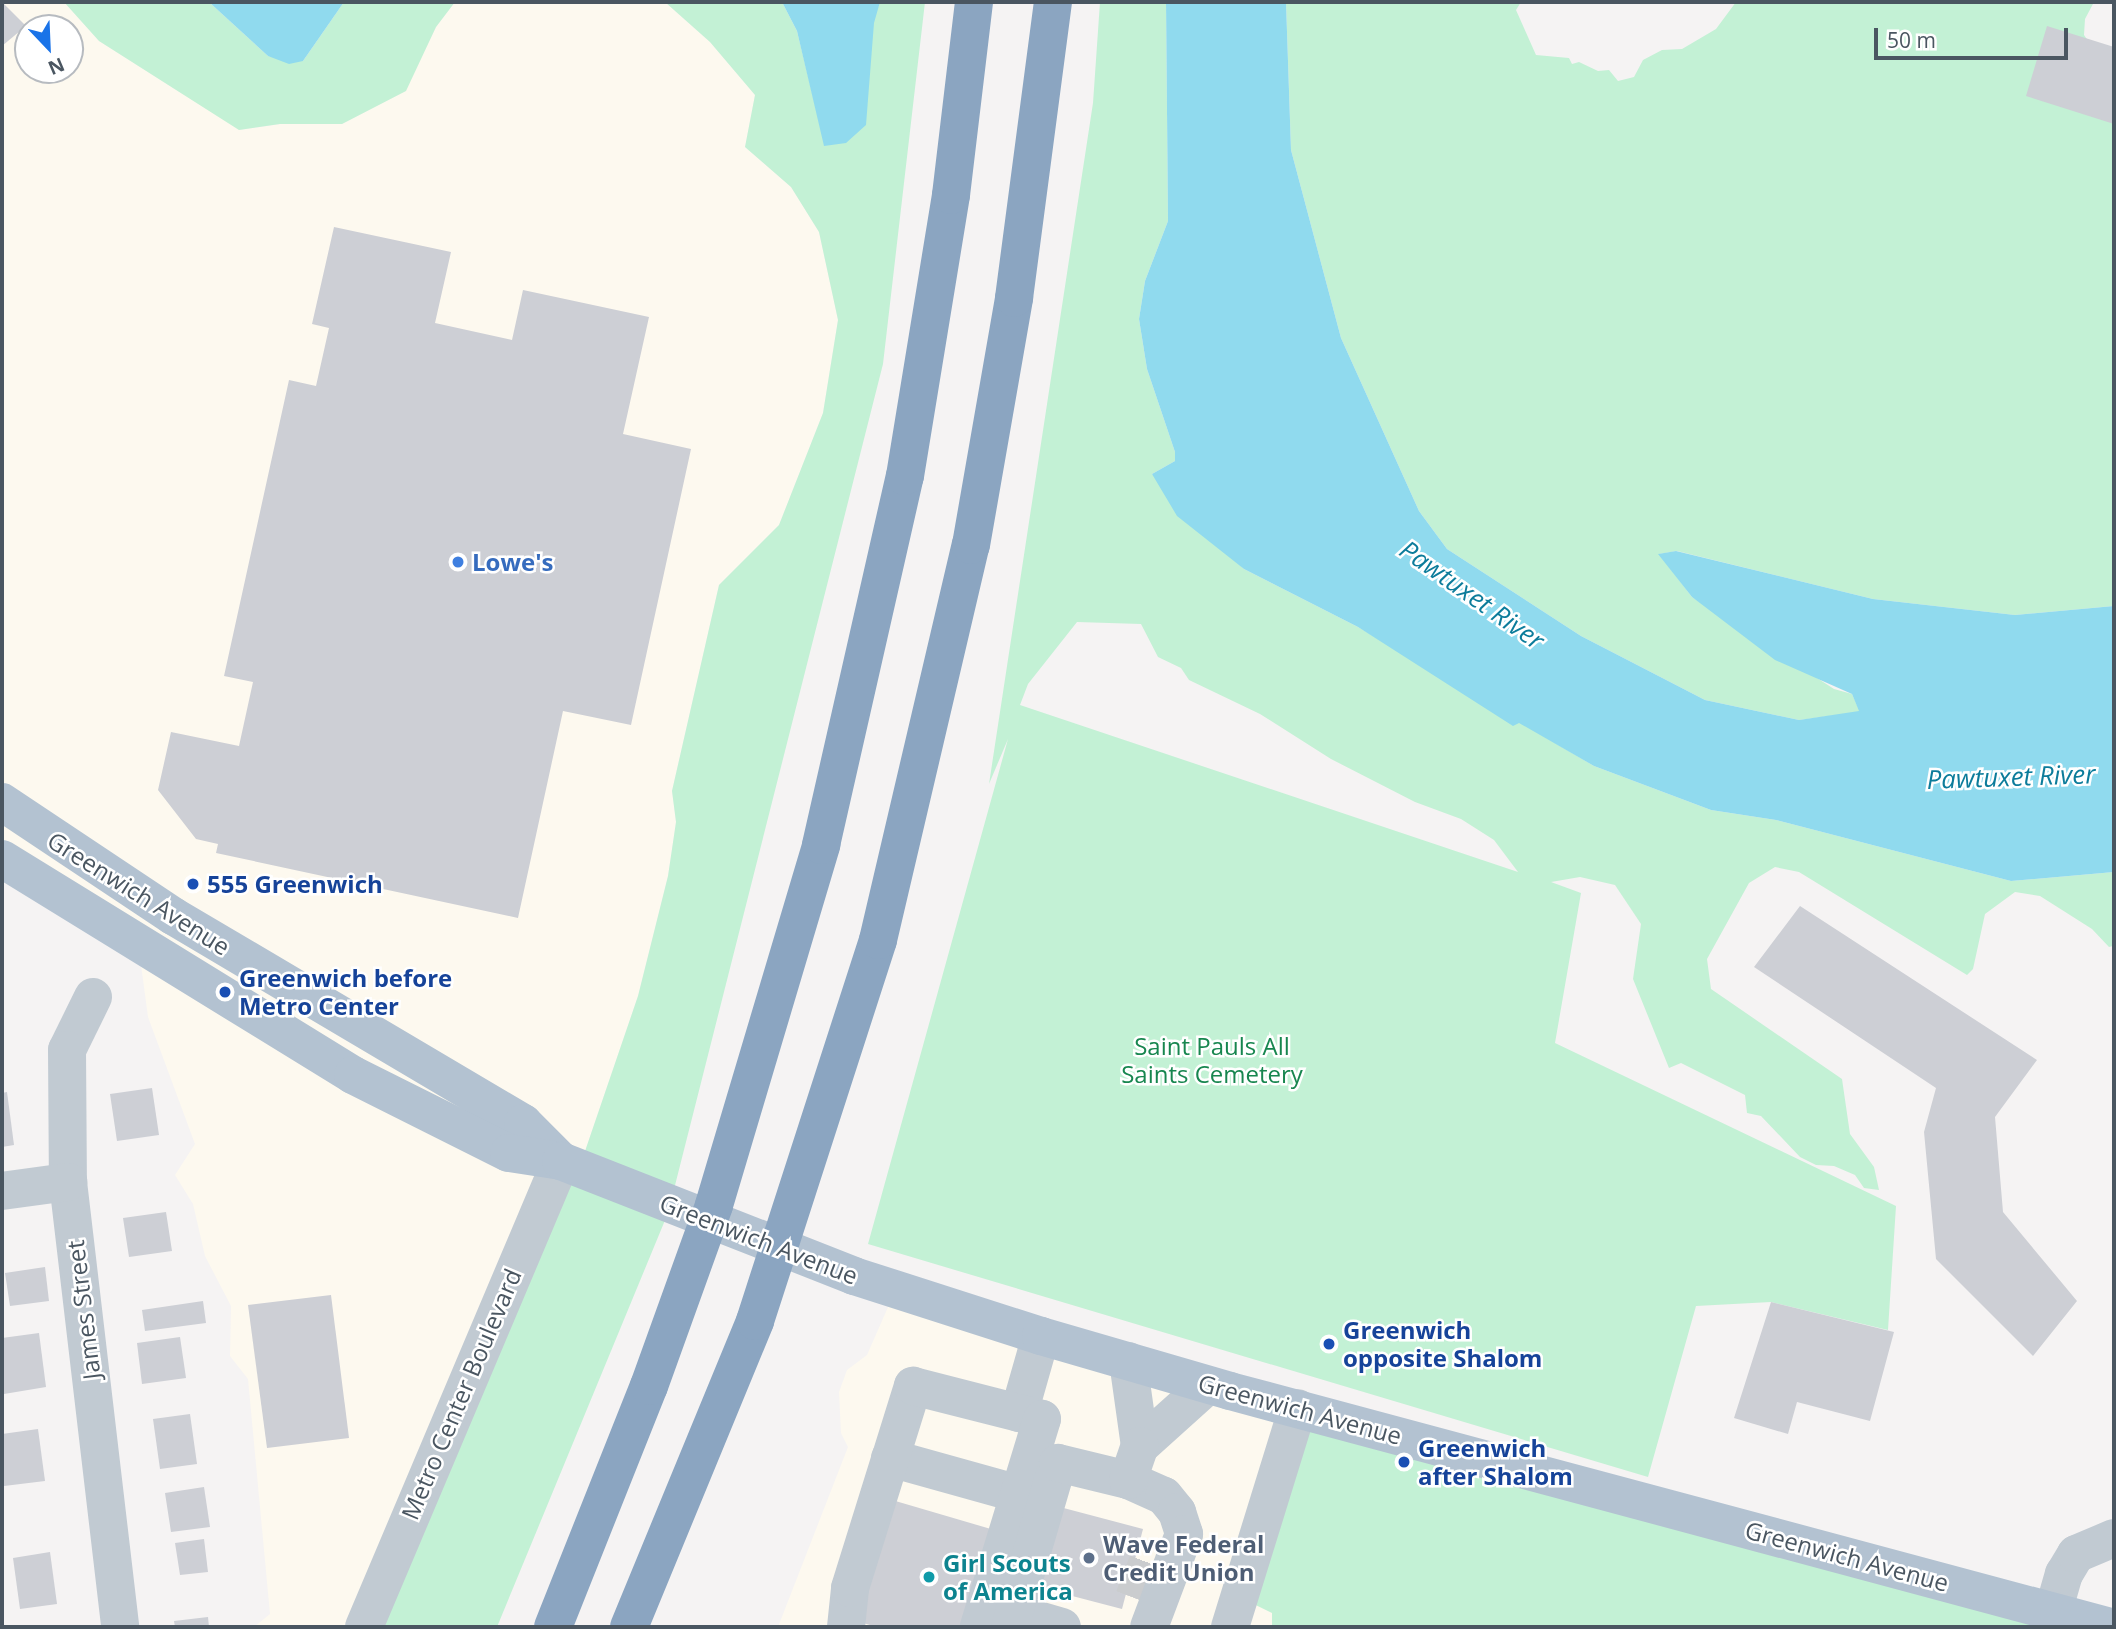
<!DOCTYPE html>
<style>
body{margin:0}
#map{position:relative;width:2116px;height:1629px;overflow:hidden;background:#f5f3f3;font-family:"Open Sans",sans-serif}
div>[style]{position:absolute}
.commercial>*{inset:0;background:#fdf9ef}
.green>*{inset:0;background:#c3f1d5}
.water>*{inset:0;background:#90daee}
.building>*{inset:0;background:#cdcfd5}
.minor-tunnel>*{height:38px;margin-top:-19px;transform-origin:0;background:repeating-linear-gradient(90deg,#caccce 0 38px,transparent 0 57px)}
.minor>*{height:38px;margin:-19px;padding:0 19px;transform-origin:19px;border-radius:19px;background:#c1cad2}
.major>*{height:38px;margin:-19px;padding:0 19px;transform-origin:19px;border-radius:19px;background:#b3c2d1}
.highway>*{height:38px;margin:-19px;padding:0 19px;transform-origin:19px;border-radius:19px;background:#8ba5c1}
.dots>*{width:19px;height:19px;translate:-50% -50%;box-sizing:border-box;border:4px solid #fff;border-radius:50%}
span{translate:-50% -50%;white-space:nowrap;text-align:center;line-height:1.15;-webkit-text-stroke:5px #fff;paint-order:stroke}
.shop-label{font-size:24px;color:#366cbe;font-weight:700}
.left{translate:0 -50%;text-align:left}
.transit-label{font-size:24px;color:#164399;font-weight:700}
.street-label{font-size:24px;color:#4a5661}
.park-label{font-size:24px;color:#17864f}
.service-label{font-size:24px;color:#4e5e75;font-weight:700}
.culture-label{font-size:24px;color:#0d838f;font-weight:700}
.water-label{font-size:26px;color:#0c7c9b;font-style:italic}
.frame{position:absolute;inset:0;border:4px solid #4a5661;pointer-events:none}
.north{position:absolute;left:14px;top:14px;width:70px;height:70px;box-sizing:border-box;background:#fff;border:2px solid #b7bbc0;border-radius:50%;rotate:157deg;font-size:19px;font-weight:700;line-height:28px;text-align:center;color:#4a5661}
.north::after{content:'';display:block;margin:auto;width:24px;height:32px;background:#1a73e8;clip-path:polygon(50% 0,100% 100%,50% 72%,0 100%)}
.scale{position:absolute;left:1874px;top:28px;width:194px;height:32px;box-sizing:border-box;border:4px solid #4a5661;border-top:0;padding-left:9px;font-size:21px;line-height:24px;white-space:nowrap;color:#4a5661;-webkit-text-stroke:5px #fff;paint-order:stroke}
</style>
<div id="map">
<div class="commercial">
<div style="clip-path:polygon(evenodd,2px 2px,64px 2px,99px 41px,240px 130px,280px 124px,342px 124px,405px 91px,436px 27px,455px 2px,665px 2px,710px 42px,755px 95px,745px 147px,791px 187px,819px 232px,838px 320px,823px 413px,779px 525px,719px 585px,672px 791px,676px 822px,668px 876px,638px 996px,582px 1160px,364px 1627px,254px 1627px,270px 1614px,248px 1379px,230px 1356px,231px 1306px,205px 1256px,193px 1204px,175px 1175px,195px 1144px,148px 1017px,137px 935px,2px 849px,2px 2px,28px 28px,70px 28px,70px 70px,28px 70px,28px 28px)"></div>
<div style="clip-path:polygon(892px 1298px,1294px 1404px,1272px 1627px,778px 1627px,848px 1447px,841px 1433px,839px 1392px,847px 1370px,867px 1355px)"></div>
</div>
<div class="green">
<div style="clip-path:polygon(64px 2px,209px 2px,268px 56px,303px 61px,344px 2px,455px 2px,436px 27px,406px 91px,342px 124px,280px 124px,239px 130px,99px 41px)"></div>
<div style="clip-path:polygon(665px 2px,782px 2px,797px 31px,825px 146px,880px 2px,925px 2px,883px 364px,668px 1213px,497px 1627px,364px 1627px,582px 1160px,638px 996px,668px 876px,676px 822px,672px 791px,719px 585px,779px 525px,823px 413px,838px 320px,819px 232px,791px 187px,745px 147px,755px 95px,710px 42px)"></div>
<div style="clip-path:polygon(evenodd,1100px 2px,1166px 2px,1168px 221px,1145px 281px,1139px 319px,1147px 369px,1175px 452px,1175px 461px,1152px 474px,1244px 569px,1358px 627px,1594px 766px,1711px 810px,1776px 820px,2011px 881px,2114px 872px,2113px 946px,2109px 947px,2092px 929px,2040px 896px,2015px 892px,1985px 914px,1973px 969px,1967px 975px,1799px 872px,1775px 867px,1749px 883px,1707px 959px,1711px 989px,1842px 1079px,1850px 1134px,1874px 1167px,1879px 1190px,1864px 1188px,1855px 1175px,1834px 1166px,1816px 1165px,1800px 1157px,1761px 1116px,1747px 1113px,1745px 1095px,1681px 1063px,1669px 1068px,1633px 979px,1641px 924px,1615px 885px,1580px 877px,1551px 882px,1581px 893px,1555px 1043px,1896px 1206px,1888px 1330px,1771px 1302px,1696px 1306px,1648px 1477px,868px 1244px,1008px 739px,989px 784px,1093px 103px,1100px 2px,1077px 622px,1141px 624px,1158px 657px,1181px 668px,1189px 680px,1260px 714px,1331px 759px,1415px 802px,1461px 819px,1494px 840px,1518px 872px,1020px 705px,1028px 684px,1077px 622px)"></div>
<div style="clip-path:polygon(1286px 2px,1521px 2px,1516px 10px,1536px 55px,1569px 58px,1572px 64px,1579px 62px,1598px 71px,1609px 70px,1618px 81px,1634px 77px,1643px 60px,1662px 50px,1682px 49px,1716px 29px,1736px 2px,2094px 2px,2085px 19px,2084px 35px,2114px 78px,2114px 606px,2015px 615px,1873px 599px,1677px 551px,1659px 554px,1692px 597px,1834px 689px,1852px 694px,1860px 712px,1799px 720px,1705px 700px,1581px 636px,1447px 549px,1419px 511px,1341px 338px,1291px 150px)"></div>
<div style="clip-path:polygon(1297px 1412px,2103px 1627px,1272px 1627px,1272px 1613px,1231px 1593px)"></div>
</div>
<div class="water">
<div style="clip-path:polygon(209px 2px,344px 2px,303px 61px,289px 64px,268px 56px)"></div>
<div style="clip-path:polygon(782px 2px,880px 2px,874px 23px,866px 125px,846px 143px,824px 146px,797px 31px)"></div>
<div style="clip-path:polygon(1166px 2px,1286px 2px,1291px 150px,1341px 338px,1419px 511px,1447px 549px,1581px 636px,1705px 700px,1799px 720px,1859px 711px,1852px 694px,1775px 660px,1692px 597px,1658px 554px,1676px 551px,1873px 599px,2015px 615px,2114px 606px,2114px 872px,2011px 881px,1776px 820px,1711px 810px,1594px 766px,1519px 723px,1513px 726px,1358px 627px,1244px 569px,1177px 516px,1152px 474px,1175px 461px,1175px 452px,1147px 369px,1139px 319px,1145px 281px,1168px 221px)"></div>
</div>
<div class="building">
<div style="clip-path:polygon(2px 2px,26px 26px,2px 46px)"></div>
<div style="clip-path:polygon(2047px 26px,2114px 47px,2114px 124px,2026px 96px)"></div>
<div style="clip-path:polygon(334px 227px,451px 252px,435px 323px,512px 340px,523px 290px,649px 317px,623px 434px,691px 449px,631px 725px,563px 711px,518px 918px,216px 853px,218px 844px,196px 839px,158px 790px,171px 732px,239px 746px,253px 682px,224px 676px,289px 380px,316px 386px,329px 328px,312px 324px)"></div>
<div style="clip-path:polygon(1800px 906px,2037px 1060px,1995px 1117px,2003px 1212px,2077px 1301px,2033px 1356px,1936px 1259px,1924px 1132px,1936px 1088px,1754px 967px)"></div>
<div style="clip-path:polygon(152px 1088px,159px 1135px,117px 1141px,110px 1094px)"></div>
<div style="clip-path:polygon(7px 1092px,14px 1145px,2px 1147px,2px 1093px)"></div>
<div style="clip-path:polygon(166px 1212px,172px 1251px,129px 1257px,123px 1218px)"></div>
<div style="clip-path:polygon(45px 1267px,49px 1301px,10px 1306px,5px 1273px)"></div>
<div style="clip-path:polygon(331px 1295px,349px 1438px,267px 1448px,248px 1305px)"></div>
<div style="clip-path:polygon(203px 1301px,206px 1323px,145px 1331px,142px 1310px)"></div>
<div style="clip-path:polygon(1771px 1302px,1894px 1332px,1870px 1421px,1797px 1402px,1788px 1434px,1734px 1418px)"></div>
<div style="clip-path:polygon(39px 1333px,46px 1387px,4px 1394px,2px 1338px)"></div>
<div style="clip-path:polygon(180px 1337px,186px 1378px,142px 1384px,137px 1343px)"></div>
<div style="clip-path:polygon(190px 1414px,197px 1464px,160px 1469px,153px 1419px)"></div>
<div style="clip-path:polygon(38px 1429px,45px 1481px,4px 1486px,2px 1434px)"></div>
<div style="clip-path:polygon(204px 1487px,210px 1527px,171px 1532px,165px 1493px)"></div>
<div style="clip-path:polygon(892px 1500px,1001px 1532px,973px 1627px,877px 1627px,856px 1621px)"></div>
<div style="clip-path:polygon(1056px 1506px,1143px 1529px,1122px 1609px,1034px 1586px)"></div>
<div style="clip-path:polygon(204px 1539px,208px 1572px,180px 1575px,175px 1543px)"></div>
<div style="clip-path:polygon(50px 1552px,57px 1604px,20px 1609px,13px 1558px)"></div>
<div style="clip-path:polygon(208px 1617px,209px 1627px,175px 1627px,174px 1621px)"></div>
</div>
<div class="minor-tunnel">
<div style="left:1134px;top:1598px;width:42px;rotate:-69deg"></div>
</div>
<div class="minor">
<div style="left:93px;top:997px;width:59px;rotate:116.1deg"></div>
<div style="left:67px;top:1050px;width:132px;rotate:89.6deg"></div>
<div style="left:68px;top:1182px;width:448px;rotate:83.3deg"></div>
<div style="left:2px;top:1191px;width:67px;rotate:-7.8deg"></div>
<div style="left:1128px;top:1361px;width:86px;rotate:82deg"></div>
<div style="left:1140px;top:1446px;width:91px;rotate:-41.9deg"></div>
<div style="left:1019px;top:1413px;width:80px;rotate:-74.1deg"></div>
<div style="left:890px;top:1458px;width:134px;rotate:15.6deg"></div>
<div style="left:1128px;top:1480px;width:39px;rotate:24deg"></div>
<div style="left:1164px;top:1496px;width:21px;rotate:51deg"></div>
<div style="left:1177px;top:1512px;width:23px;rotate:72deg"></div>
<div style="left:1184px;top:1534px;width:99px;rotate:110.6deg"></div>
<div style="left:2053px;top:1612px;width:40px;rotate:-74deg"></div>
<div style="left:2064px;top:1574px;width:23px;rotate:-59deg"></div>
<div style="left:2076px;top:1554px;width:41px;rotate:-22.8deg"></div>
<div style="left:1014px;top:1613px;width:50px;rotate:16.3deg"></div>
<div style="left:364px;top:1627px;width:506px;rotate:-67.08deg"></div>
<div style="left:846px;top:1627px;width:39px;rotate:-84deg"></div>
<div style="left:850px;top:1588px;width:212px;rotate:-72.7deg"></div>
<div style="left:913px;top:1386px;width:133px;rotate:14.3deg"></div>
<div style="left:1042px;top:1419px;width:217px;rotate:106.9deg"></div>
<div style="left:1010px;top:1627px;width:171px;rotate:-73.7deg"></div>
<div style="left:1058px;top:1463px;width:72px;rotate:13.7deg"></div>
<div style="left:1128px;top:1480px;width:36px;rotate:-71deg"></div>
<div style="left:1230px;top:1627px;width:229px;rotate:-72.8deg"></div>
</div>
<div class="major">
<div style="left:2px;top:802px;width:206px;rotate:33.7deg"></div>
<div style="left:173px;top:916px;width:407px;rotate:30.6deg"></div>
<div style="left:523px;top:1123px;width:54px;rotate:45deg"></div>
<div style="left:2px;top:859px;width:412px;rotate:31.6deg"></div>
<div style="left:353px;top:1075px;width:174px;rotate:26.6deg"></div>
<div style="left:509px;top:1153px;width:53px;rotate:8.7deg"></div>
<div style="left:561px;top:1161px;width:315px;rotate:21.4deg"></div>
<div style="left:854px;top:1276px;width:196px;rotate:17.8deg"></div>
<div style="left:1041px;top:1336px;width:197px;rotate:16.2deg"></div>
<div style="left:1230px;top:1391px;width:911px;rotate:15.01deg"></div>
</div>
<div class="highway">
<div style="left:553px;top:1627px;width:259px;rotate:-68.3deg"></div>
<div style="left:649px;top:1386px;width:192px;rotate:-70.2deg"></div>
<div style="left:714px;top:1205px;width:376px;rotate:-73.4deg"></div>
<div style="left:821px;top:845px;width:378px;rotate:-77.2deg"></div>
<div style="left:905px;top:476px;width:285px;rotate:-80.7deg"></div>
<div style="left:951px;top:195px;width:194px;rotate:-83.2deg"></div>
<div style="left:629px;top:1627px;width:331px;rotate:-67.6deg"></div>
<div style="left:755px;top:1321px;width:400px;rotate:-72.1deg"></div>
<div style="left:878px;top:940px;width:406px;rotate:-76.8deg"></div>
<div style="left:971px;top:545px;width:251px;rotate:-80.1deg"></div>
<div style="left:1014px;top:298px;width:299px;rotate:-82.5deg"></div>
</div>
<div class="dots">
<div style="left:458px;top:562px;background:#3f7fe0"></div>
<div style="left:193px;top:884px;background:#1a4fb4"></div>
<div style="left:225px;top:992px;background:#1a4fb4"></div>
<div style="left:1329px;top:1344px;background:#1a4fb4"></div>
<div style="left:1404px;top:1462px;background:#1a4fb4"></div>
<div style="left:1089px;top:1558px;background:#5c6f8a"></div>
<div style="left:929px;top:1577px;background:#0f9aa8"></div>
</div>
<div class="shop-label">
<span class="left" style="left:472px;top:562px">Lowe's</span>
</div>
<div class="transit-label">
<span class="left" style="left:207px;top:884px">555 Greenwich</span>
<span class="left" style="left:239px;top:992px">Greenwich before<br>Metro Center</span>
<span class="left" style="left:1343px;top:1344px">Greenwich<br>opposite Shalom</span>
<span class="left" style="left:1418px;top:1462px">Greenwich<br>after Shalom</span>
</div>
<div class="street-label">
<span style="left:139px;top:893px;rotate:32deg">Greenwich Avenue</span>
<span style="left:759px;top:1239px;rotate:21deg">Greenwich Avenue</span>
<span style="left:83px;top:1310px;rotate:-97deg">James Street</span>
<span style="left:461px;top:1394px;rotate:-67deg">Metro Center Boulevard</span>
<span style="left:1300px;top:1409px;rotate:15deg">Greenwich Avenue</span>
<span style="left:1847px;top:1556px;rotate:15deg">Greenwich Avenue</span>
</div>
<div class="park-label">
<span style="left:1212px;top:1060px">Saint Pauls All<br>Saints Cemetery</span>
</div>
<div class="service-label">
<span class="left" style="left:1103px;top:1558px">Wave Federal<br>Credit Union</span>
</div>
<div class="culture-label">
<span class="left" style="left:943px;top:1577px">Girl Scouts<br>of America</span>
</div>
<div class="water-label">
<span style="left:1472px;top:595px;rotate:35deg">Pawtuxet River</span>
<span style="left:2011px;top:777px;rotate:-2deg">Pawtuxet River</span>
</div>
<div class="frame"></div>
<div class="north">N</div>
<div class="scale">50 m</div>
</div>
